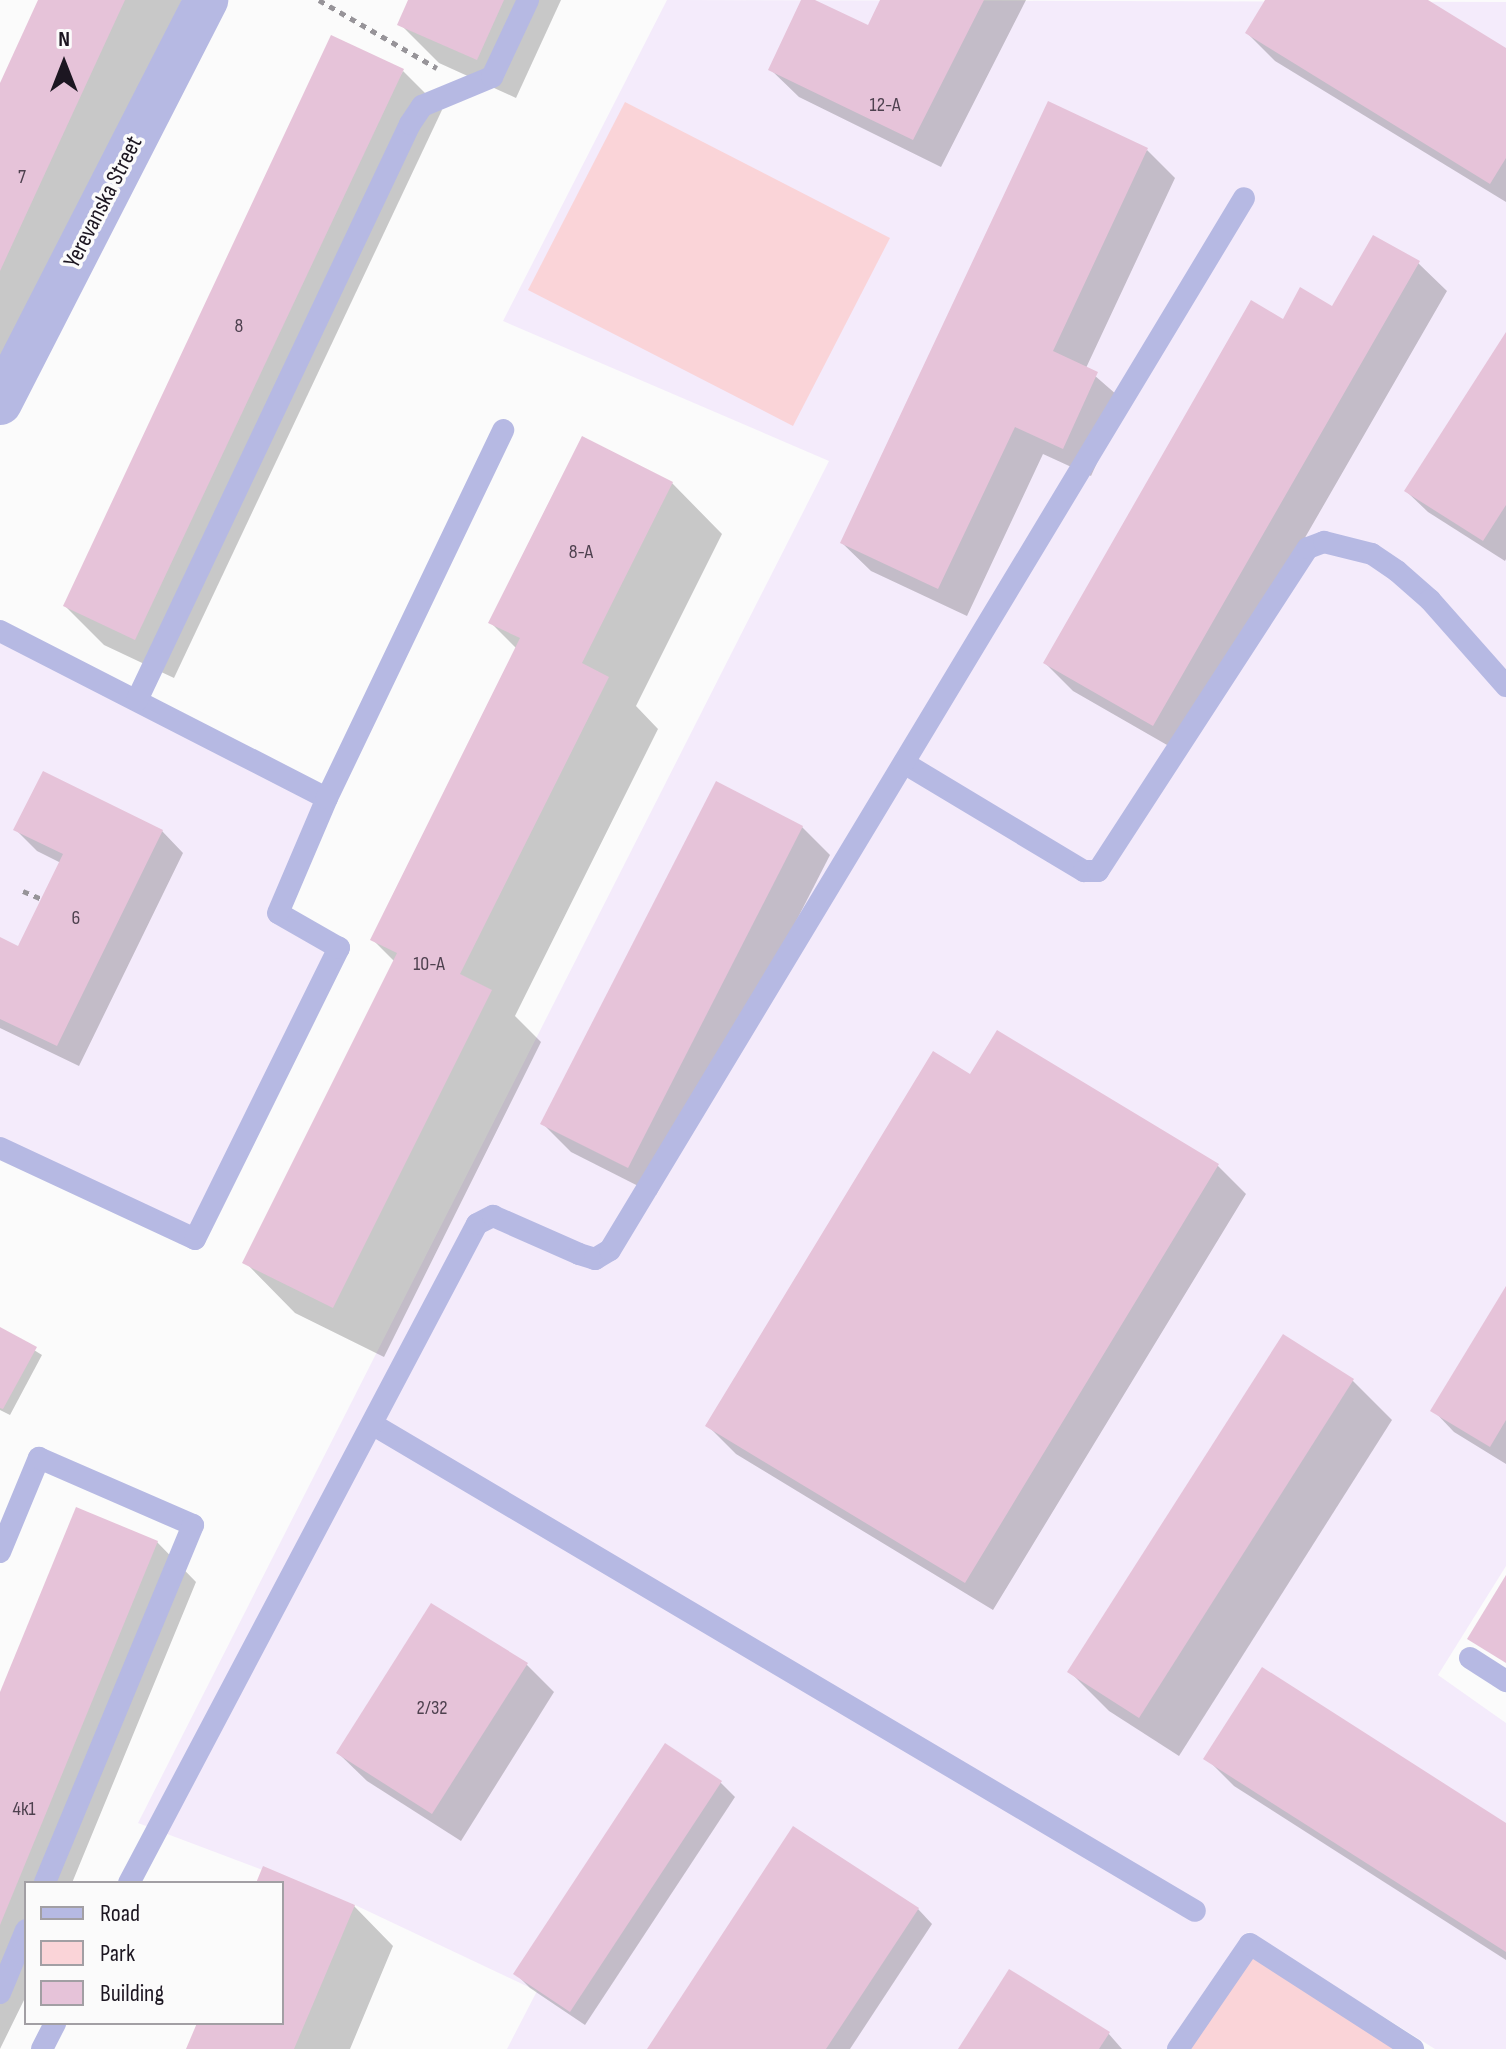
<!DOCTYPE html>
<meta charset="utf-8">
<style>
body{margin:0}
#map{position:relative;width:1506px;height:2049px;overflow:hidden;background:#fbfbfb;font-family:"Sofia Sans Condensed",sans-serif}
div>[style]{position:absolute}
.built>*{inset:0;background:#f4ebfb}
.green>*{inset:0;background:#fad4d8}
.shadow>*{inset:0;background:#0003}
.building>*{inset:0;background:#e6c3d9}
.path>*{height:5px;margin-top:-2.5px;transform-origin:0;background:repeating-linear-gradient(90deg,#979499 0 6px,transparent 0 12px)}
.lane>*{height:22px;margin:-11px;padding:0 11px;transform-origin:11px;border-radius:11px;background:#b6b9e3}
.street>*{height:44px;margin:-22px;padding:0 22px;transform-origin:22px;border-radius:22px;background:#b6b9e3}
span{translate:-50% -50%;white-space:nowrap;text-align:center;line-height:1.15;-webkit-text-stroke:7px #fbfbfb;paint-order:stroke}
.number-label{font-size:20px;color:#4e414f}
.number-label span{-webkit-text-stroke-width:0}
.street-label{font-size:24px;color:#1c1621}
.legend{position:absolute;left:24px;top:1881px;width:260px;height:144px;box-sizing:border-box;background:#fbfbfb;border:2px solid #a29fa4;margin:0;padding:10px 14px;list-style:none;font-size:24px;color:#1c1621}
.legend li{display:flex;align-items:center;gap:16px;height:40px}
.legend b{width:40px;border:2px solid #a29fa4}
.north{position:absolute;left:24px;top:24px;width:80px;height:80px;-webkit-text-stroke:6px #fbfbfb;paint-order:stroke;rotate:0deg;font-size:22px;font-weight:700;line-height:32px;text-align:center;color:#1c1621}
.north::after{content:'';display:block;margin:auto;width:28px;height:36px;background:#1c1621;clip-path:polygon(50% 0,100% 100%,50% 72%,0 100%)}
</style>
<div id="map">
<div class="built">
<div style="clip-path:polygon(667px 0,1506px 2px,1506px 1566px,1438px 1675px,1506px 1723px,1506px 2049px,1435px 2049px,1248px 1932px,1167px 2049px,507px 2049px,537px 1991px,355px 1905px,138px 1823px,829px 461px,503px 321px)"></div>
<div style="clip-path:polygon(0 641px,318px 801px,270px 917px,330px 950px,193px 1233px,0 1142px)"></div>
</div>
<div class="green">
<div style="clip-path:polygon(625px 102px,890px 238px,793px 426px,528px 290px)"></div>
<div style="clip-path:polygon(1248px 1948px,1412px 2049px,1179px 2049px)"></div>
</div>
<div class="shadow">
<div style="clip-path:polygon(40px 0,182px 0,0 391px,0 88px)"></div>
<div style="clip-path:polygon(410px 0,561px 0,516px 98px,439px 63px,400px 24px)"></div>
<div style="clip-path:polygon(803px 0,869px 28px,883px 0,1026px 0,941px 167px,799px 97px,770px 69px)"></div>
<div style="clip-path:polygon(1267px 0,1424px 0,1506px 51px,1506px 202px,1275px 61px,1247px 33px)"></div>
<div style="clip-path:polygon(403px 71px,442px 110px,174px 678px,104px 645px,65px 606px)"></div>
<div style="clip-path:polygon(1147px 150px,1175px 178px,1086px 368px,1125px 402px,1091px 476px,1043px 454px,967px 616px,871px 571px,842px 543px)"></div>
<div style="clip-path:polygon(1418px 263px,1447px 291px,1181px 753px,1073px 691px,1045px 663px,1283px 321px,1332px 308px)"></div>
<div style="clip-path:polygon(1506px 335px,1506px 559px,1505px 561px,1428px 512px,1406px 491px)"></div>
<div style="clip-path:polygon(672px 483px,722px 534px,636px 706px,658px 729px,515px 1016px,541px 1042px,384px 1357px,295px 1313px,245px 1262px,395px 962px,372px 939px,517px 649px,490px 622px)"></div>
<div style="clip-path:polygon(802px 827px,830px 855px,656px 1195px,571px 1152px,542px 1123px)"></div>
<div style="clip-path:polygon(16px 830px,162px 831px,183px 853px,79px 1066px,0 1028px,0 940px,19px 949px,61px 863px,37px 851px)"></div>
<div style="clip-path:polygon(997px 1033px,1218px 1166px,1246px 1194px,993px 1610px,736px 1454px,708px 1426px,971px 1076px)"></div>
<div style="clip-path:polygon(1506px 1290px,1506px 1464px,1454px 1432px,1433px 1410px)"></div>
<div style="clip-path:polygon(0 1329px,42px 1355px,10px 1415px,0 1410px)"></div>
<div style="clip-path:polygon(1283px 1337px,1353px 1381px,1392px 1420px,1179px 1756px,1109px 1711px,1070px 1672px)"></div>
<div style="clip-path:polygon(157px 1542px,196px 1582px,72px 1883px,26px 1883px,26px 1996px,0 2049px,0 1697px)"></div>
<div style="clip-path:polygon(526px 1664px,554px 1692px,461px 1841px,367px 1781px,338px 1753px)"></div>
<div style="clip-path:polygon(1206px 1758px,1506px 1826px,1506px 1960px,1234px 1786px)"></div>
<div style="clip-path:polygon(720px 1782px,735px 1797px,585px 2025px,530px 1988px,516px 1974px)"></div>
<div style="clip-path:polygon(264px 1869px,354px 1906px,393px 1946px,350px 2049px,189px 2049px,200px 2023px,282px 2023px,282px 1883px,258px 1883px)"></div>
<div style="clip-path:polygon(918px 1909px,932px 1924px,850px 2049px,649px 2049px)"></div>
<div style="clip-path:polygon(1108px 2033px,1122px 2049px,961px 2049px)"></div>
</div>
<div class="building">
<div style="clip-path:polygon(38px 0,125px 0,0 271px,0 83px)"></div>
<div style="clip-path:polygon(408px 0,504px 0,477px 60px,397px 25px)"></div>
<div style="clip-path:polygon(801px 0,815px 0,868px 25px,880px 0,984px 0,913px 140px,768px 70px)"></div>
<div style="clip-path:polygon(1265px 0,1428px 0,1506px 48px,1506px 158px,1490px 184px,1245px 33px)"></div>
<div style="clip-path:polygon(331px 35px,404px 69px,135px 640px,63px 606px)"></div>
<div style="clip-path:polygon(1048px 101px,1148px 148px,1053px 351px,1098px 372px,1063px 449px,1015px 427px,938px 589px,840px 543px)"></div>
<div style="clip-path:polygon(1373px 235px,1420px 261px,1153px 726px,1043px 663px,1251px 300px,1283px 319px,1300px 287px,1332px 306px)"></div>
<div style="clip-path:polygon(1506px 332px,1506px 505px,1483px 541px,1404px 491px)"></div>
<div style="clip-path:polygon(582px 436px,673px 482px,582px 663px,609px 677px,460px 974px,492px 990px,333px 1308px,242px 1263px,397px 953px,370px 940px,520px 638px,488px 623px)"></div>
<div style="clip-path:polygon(43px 771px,163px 830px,57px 1046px,0 1019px,0 937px,18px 946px,63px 854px,13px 830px)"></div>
<div style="clip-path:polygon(716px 781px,803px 826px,628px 1168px,540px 1124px)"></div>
<div style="clip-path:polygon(997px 1030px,1219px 1164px,965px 1583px,705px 1426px,933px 1051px,970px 1074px)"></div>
<div style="clip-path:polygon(1506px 1286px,1506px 1420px,1490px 1447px,1430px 1411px)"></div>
<div style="clip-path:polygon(0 1327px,37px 1347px,3px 1409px,0 1408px)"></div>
<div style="clip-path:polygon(1283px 1334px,1354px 1379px,1139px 1718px,1067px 1672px)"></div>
<div style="clip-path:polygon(76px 1507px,158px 1541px,0 1925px,0 1692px)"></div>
<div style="clip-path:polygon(1506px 1575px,1506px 1663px,1467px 1639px)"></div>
<div style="clip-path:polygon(431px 1603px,528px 1663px,432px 1814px,336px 1753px)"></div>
<div style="clip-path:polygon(1262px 1667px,1506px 1823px,1506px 1952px,1203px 1759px)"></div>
<div style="clip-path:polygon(665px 1743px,722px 1781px,570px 2012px,513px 1974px)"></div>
<div style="clip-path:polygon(793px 1826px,919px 1908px,826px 2049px,647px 2049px)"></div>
<div style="clip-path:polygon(263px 1866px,355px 1905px,294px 2049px,186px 2049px,197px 2023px,282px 2023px,282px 1883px,256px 1883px)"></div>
<div style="clip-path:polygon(1009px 1969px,1110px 2032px,1099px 2049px,958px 2049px)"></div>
</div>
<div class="path">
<div style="left:319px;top:0;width:136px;rotate:30deg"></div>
<div style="left:23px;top:891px;width:21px;rotate:23deg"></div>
</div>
<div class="lane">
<div style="left:0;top:631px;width:367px;rotate:27.1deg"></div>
<div style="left:137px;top:700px;width:637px;rotate:-64.64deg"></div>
<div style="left:410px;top:124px;width:22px;rotate:-56deg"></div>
<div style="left:422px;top:106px;width:76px;rotate:-22.5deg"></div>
<div style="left:492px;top:77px;width:85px;rotate:-64.9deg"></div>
<div style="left:904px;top:763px;width:210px;rotate:31deg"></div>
<div style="left:1084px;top:871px;width:14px"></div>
<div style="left:1098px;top:871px;width:385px;rotate:-57deg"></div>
<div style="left:1308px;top:548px;width:17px;rotate:-21deg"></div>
<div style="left:1324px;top:542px;width:49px;rotate:14deg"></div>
<div style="left:1372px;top:554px;width:30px;rotate:34deg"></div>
<div style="left:1397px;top:571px;width:44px;rotate:41.3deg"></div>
<div style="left:1430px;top:600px;width:115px;rotate:48.5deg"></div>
<div style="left:0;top:1148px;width:215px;rotate:25deg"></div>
<div style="left:195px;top:1239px;width:325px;rotate:-63.7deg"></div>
<div style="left:339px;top:948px;width:70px;rotate:-150.2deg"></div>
<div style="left:278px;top:913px;width:125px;rotate:-66.9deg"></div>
<div style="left:327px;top:798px;width:408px;rotate:-64.4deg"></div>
<div style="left:372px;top:1424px;width:956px;rotate:30.61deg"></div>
<div style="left:0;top:1552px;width:102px;rotate:-67.5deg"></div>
<div style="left:39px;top:1458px;width:168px;rotate:23.5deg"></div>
<div style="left:193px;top:1525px;width:387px;rotate:112.5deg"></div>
<div style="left:1470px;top:1658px;width:43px;rotate:32.6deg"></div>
<div style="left:129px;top:1883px;width:745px;rotate:-62.16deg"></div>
<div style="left:477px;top:1224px;width:18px;rotate:-27deg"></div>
<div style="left:493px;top:1216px;width:94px;rotate:23.8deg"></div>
<div style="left:579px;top:1254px;width:17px;rotate:17deg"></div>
<div style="left:595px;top:1259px;width:17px;rotate:-31deg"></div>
<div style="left:610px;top:1250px;width:1228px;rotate:-58.92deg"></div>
<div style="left:0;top:1993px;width:68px;rotate:-67.6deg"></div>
<div style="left:42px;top:2049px;width:29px;rotate:-63deg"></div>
<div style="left:1178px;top:2049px;width:127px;rotate:-55.6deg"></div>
<div style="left:1250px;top:1944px;width:194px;rotate:32.8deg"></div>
</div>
<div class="street">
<div style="left:0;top:403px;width:453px;rotate:-62.9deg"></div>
</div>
<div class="number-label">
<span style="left:885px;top:105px">12-А</span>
<span style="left:22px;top:177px">7</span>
<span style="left:239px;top:326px">8</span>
<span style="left:581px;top:552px">8-А</span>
<span style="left:76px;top:918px">6</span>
<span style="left:429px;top:964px">10-А</span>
<span style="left:432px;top:1708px">2/32</span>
<span style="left:24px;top:1809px">4к1</span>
</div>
<div class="street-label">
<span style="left:103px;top:202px;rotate:-63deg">Yerevanska Street</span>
</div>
<ul class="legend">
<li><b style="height:10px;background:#b6b9e3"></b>Road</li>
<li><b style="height:22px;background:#fad4d8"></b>Park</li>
<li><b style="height:22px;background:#e6c3d9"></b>Building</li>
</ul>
<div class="north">N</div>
</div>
